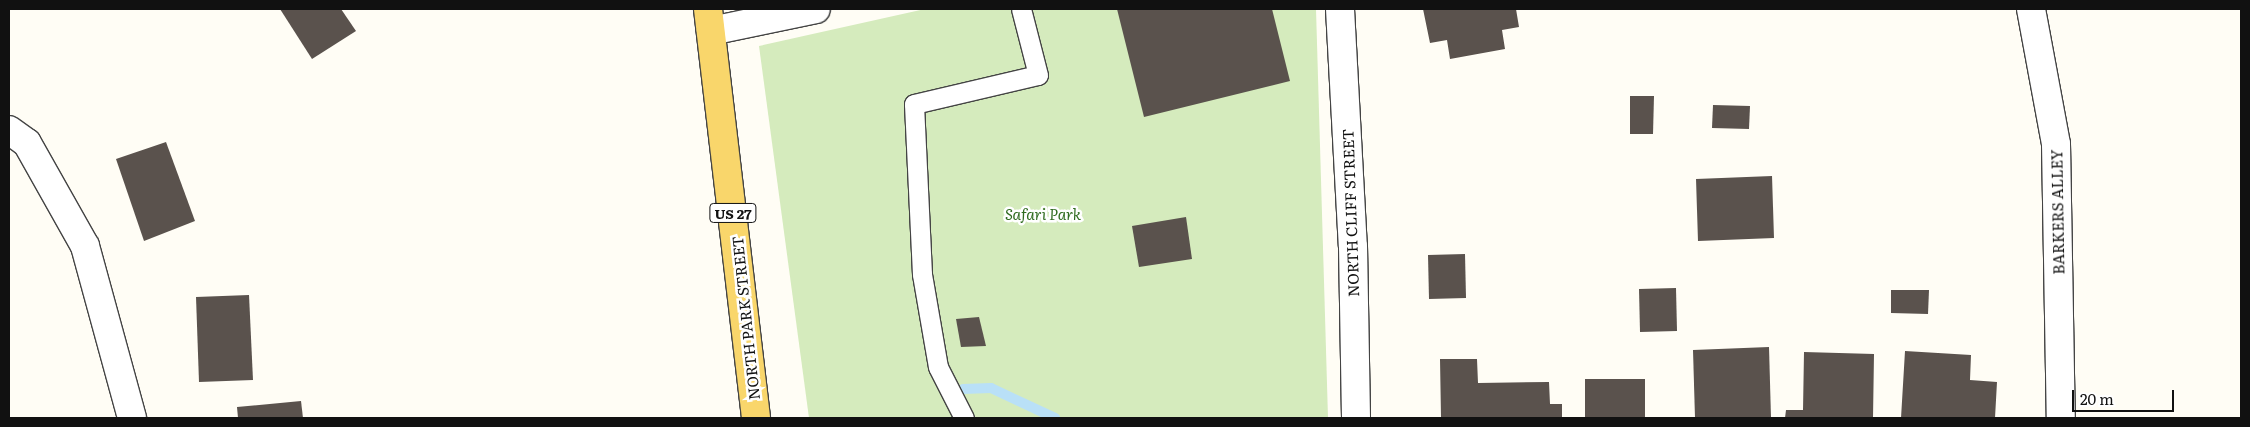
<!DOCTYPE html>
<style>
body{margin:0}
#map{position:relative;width:2250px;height:427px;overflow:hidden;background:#fffdf5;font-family:Literata,serif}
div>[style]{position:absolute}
.green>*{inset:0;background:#d5ebbd}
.stream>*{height:10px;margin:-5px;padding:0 5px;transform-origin:5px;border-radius:5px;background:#b9e0f7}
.building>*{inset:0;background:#5a524d}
.roads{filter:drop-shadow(1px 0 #444) drop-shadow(-1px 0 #444) drop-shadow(0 1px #444) drop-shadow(0 -1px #444)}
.lane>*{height:19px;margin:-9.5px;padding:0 9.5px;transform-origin:9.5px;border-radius:9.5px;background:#fff}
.street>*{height:28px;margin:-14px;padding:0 14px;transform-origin:14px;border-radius:14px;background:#fff}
.primary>*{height:28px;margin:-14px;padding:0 14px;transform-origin:14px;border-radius:14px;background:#f9d66b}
span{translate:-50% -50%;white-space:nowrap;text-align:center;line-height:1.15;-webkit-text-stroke:5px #fff;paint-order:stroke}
.shield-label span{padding:1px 4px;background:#fff;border:1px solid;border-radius:4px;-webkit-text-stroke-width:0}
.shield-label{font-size:14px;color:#111;font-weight:700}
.street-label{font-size:15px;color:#111}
.park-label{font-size:15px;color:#2f6b1f;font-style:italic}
.frame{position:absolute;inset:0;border:10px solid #111;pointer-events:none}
.scale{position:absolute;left:2072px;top:390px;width:102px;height:22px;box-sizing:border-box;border:2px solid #111;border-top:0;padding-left:6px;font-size:15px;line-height:18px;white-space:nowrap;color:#111;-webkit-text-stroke:4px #fff;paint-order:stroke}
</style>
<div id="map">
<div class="green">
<div style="clip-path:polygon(925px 9px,1316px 9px,1328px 418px,809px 418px,759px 46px)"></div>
</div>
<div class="stream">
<div style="left:963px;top:389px;width:28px;rotate:-2deg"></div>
<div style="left:991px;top:388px;width:71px;rotate:25.1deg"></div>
</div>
<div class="building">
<div style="clip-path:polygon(280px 9px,341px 9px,356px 31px,312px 59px)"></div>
<div style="clip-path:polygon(1117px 9px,1272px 9px,1290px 81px,1144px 117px)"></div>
<div style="clip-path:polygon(1423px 9px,1516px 9px,1519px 27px,1502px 30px,1505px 49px,1450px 59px,1447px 40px,1430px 43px)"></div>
<div style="clip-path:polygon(1630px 96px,1654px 96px,1653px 134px,1630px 134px)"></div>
<div style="clip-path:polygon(1713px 105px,1750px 106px,1749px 129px,1712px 128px)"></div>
<div style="clip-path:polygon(166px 142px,195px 221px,144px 241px,116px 159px)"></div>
<div style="clip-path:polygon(1772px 176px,1774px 238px,1698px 241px,1696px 179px)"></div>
<div style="clip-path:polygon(1186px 217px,1192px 259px,1139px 267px,1132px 226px)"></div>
<div style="clip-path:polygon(1465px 254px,1466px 298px,1429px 299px,1428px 255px)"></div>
<div style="clip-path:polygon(1676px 288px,1677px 331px,1640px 332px,1639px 289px)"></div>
<div style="clip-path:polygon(1891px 290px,1929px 290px,1928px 314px,1891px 313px)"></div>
<div style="clip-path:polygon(249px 295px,253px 380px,199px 382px,196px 297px)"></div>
<div style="clip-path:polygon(979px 317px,986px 346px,961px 347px,956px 319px)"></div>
<div style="clip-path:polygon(1769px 347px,1771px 418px,1695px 418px,1693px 350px)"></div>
<div style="clip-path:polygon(1905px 351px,1971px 355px,1970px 380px,1997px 382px,1995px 418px,1901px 418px)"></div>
<div style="clip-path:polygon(1804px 352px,1874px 354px,1873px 418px,1785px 418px,1786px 410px,1803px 410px)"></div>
<div style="clip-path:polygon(1440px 359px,1477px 359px,1478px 383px,1549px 382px,1550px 404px,1562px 404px,1562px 418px,1441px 418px)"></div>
<div style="clip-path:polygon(1585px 379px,1645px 379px,1645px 418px,1585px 418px)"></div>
<div style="clip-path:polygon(301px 401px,303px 418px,238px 418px,237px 407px)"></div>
</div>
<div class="roads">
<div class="lane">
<div style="left:964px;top:418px;width:57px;rotate:-117deg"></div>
<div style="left:938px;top:367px;width:94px;rotate:-99.8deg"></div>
<div style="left:922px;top:274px;width:170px;rotate:-92.7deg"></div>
<div style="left:914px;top:104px;width:127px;rotate:-13.2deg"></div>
<div style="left:1038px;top:75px;width:68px;rotate:-104.4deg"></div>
</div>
<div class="street">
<div style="left:1340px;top:9px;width:237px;rotate:86.9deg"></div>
<div style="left:1353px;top:246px;width:172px;rotate:89deg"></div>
<div style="left:2031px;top:9px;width:137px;rotate:79.5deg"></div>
<div style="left:2056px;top:144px;width:274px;rotate:89deg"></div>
<div style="left:711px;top:31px;width:107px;rotate:-11.8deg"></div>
<div style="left:9px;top:130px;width:22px;rotate:36deg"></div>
<div style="left:27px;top:143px;width:118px;rotate:60.6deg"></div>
<div style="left:85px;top:246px;width:178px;rotate:74.7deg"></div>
</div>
<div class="primary">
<div style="left:708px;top:9px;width:412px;rotate:83.3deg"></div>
</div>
</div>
<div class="shield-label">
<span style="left:733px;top:213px">US 27</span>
</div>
<div class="street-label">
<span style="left:2057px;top:212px;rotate:-91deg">BARKERS ALLEY</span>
<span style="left:1350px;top:213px;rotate:-92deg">NORTH CLIFF STREET</span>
<span style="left:745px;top:318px;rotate:-96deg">NORTH PARK STREET</span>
</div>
<div class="park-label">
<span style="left:1043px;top:214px">Safari Park</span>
</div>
<div class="frame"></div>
<div class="scale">20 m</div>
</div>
